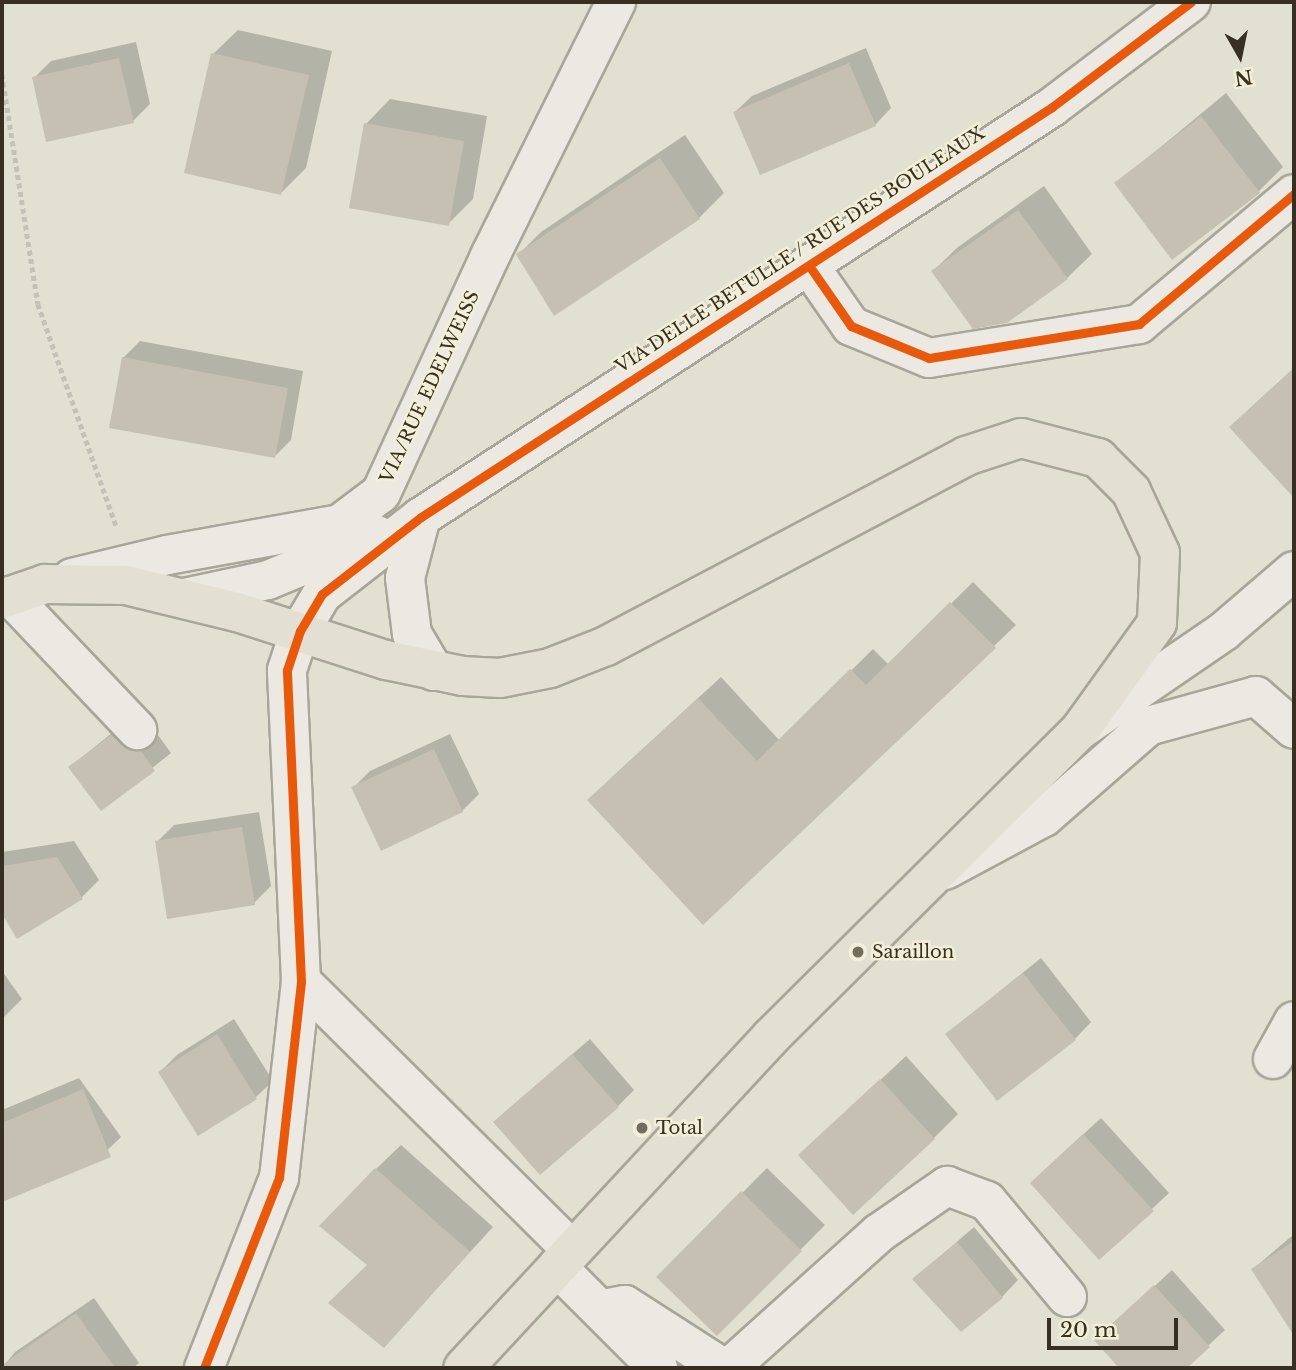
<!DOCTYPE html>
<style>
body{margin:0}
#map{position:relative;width:1296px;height:1370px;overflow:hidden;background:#e2e0d1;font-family:"Libre Baskerville",serif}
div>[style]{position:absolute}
.shadow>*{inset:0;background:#0003}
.building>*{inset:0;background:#c6c0b2}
.path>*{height:4.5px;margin-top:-2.25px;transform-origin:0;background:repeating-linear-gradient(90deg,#c4c1b8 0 5px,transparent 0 8.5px)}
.roads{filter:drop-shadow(2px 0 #a8a599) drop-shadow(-2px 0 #a8a599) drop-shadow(0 2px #a8a599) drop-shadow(0 -2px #a8a599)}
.minor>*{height:38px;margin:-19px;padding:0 19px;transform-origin:19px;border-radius:19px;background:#ebe9e1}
.major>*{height:38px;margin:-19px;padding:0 19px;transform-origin:19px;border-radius:19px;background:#e3e0d3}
.cycleway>*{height:9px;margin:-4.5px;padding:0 4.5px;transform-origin:4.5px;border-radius:4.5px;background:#e8590c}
.dots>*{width:19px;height:19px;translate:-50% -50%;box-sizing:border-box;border:4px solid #f2eed8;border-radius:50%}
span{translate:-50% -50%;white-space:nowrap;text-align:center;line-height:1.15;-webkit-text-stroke:5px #f2eed8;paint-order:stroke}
.street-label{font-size:18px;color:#372f21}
.poi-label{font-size:18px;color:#372f21}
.left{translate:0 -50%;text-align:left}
.frame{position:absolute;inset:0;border:4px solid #372f21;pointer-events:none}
.north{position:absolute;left:1205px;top:21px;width:70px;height:70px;-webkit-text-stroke:5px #f2eed8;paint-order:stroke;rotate:171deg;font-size:19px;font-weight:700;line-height:28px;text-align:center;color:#372f21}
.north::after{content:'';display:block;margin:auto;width:24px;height:32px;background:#372f21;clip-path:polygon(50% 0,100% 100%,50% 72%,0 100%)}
.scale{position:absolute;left:1047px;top:1318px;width:131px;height:32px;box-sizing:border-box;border:4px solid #372f21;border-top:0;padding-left:9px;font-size:21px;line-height:24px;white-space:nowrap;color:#372f21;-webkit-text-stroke:5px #f2eed8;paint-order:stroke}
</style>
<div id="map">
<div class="shadow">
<div style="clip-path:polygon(238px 30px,332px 51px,306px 168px,281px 193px,213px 54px)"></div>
<div style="clip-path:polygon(136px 42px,150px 104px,133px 121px,34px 78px,51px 61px)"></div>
<div style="clip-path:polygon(866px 48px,891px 108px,875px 125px,735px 112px,752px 96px)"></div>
<div style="clip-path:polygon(1226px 93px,1283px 167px,1258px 192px,1116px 184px)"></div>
<div style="clip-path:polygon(390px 99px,487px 116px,473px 199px,448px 224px,366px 124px)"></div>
<div style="clip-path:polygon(685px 135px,724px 193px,699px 218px,555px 313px,517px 256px,541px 232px)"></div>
<div style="clip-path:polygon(1044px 186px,1092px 254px,1067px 278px,933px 271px,958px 247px)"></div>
<div style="clip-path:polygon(140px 341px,303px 371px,291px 440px,274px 457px,123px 358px)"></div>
<div style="clip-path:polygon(1294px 368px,1294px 488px,1290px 491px,1248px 410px)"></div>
<div style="clip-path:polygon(973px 582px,1016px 625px,703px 923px,611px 778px,721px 677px,780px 741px,873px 649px,889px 665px)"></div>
<div style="clip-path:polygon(129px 719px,147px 735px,158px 735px,171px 753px,101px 809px,70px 767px)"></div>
<div style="clip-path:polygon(450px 734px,479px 794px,462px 811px,353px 788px,370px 771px)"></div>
<div style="clip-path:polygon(259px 812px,271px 886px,254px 903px,157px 842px,174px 825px)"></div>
<div style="clip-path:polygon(74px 841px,99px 880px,82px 897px,18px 937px,2px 911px,2px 852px)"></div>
<div style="clip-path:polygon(1041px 958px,1091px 1022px,1075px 1039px,947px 1034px)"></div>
<div style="clip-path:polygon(2px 971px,22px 999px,2px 1019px)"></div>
<div style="clip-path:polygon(234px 1019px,273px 1081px,256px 1097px,199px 1133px,160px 1072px,177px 1055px)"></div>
<div style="clip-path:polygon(590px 1039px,634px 1090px,618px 1106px,512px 1106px)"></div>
<div style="clip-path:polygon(906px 1056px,958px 1114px,934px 1138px,800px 1155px)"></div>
<div style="clip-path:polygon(79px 1078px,121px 1137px,96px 1161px,2px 1201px,2px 1110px)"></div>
<div style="clip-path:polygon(1101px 1118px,1169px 1193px,1152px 1209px,1049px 1166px)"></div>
<div style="clip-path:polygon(401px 1145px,493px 1227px,384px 1346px,369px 1265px,376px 1169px)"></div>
<div style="clip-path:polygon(767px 1168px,825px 1225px,717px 1334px,659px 1277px)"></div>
<div style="clip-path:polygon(974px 1227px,1018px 1280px,1002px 1297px,914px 1279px)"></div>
<div style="clip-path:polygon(1294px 1234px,1294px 1306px,1282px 1314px,1253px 1269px)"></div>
<div style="clip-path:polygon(1172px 1270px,1225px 1330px,1184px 1368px,1122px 1368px,1096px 1340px)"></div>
<div style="clip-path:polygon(94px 1298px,139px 1363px,133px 1368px,2px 1368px,15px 1352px)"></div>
</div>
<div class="building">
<div style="clip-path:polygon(211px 53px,309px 75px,281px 195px,184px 173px)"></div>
<div style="clip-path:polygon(119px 58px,134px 123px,46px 142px,32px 77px)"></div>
<div style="clip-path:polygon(849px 63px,876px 126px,760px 175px,733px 112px)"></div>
<div style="clip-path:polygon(1201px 116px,1260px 193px,1172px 260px,1114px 183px)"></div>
<div style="clip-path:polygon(364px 123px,464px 141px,449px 226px,349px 208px)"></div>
<div style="clip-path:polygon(660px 158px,700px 219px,554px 316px,516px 254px)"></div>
<div style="clip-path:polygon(1018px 210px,1068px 279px,1007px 323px,973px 329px,931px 271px)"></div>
<div style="clip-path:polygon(122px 357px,288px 388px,275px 458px,109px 428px)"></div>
<div style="clip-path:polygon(1294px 368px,1294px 498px,1229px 427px)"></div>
<div style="clip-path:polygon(950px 602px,996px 648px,703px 925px,587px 800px,698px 698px,757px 761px,850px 669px,866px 685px)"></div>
<div style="clip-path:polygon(111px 735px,130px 751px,141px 751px,155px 771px,101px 811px,68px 767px)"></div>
<div style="clip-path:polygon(434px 749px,463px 812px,381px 851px,351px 787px)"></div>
<div style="clip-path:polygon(242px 827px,255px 905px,167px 919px,155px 841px)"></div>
<div style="clip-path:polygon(57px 857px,83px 899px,17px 939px,2px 914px,2px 866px)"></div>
<div style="clip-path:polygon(1023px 973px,1076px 1040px,997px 1101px,945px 1034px)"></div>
<div style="clip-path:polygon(217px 1034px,257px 1099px,198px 1136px,158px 1072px)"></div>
<div style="clip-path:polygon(572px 1054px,619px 1107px,540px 1175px,493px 1122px)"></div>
<div style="clip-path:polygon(880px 1079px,935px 1139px,853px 1215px,798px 1155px)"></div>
<div style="clip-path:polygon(83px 1089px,111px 1157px,2px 1202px,2px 1123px)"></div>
<div style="clip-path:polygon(1083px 1134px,1154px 1211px,1099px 1260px,1030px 1183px)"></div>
<div style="clip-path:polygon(375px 1168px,470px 1252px,384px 1348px,328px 1303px,367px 1265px,319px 1226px)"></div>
<div style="clip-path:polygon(741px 1191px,802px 1251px,717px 1336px,656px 1277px)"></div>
<div style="clip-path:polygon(1294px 1241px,1294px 1336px,1251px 1269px)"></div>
<div style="clip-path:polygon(957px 1242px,1003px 1298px,961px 1332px,912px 1279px)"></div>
<div style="clip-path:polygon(1154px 1285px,1210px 1347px,1187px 1368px,1119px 1368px,1094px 1340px)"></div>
<div style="clip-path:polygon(76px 1313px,115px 1368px,2px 1368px,2px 1365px)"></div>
</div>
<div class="path">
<div style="left:2px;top:74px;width:233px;rotate:81.1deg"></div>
<div style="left:38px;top:304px;width:235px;rotate:70.6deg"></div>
</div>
<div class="roads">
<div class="minor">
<div style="left:810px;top:267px;width:72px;rotate:55.2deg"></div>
<div style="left:851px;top:326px;width:84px;rotate:22.3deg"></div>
<div style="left:929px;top:358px;width:213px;rotate:-9.2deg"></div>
<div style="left:1139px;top:324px;width:202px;rotate:-40deg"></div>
<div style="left:421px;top:517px;width:63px;rotate:104.7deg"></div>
<div style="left:405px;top:578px;width:56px;rotate:82.9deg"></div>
<div style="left:412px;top:634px;width:43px;rotate:59.3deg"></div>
<div style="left:72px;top:578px;width:98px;rotate:-13.6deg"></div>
<div style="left:167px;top:555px;width:176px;rotate:-10.2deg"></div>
<div style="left:340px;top:524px;width:51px;rotate:-37.1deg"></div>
<div style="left:381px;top:493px;width:261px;rotate:-65.3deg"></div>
<div style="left:490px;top:256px;width:284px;rotate:-63.6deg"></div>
<div style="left:10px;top:596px;width:185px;rotate:46.5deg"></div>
<div style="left:184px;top:598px;width:86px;rotate:-12.1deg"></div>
<div style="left:268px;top:580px;width:118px;rotate:-22.4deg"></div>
<div style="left:1084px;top:727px;width:170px;rotate:-34.4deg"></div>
<div style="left:1224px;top:631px;width:92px;rotate:-40.6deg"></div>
<div style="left:945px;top:870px;width:112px;rotate:-28.2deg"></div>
<div style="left:1044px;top:817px;width:138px;rotate:-41.2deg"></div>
<div style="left:1148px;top:726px;width:112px;rotate:-15.5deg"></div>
<div style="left:1256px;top:696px;width:50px;rotate:41deg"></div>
<div style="left:301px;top:981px;width:382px;rotate:44.8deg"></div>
<div style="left:1273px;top:1059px;width:43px;rotate:-61.1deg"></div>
<div style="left:557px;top:1267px;width:143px;rotate:45deg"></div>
<div style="left:604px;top:1309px;width:21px;rotate:-11deg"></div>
<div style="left:625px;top:1305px;width:117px;rotate:32.7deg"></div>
<div style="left:204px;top:1368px;width:204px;rotate:-68.5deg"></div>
<div style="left:279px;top:1178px;width:198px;rotate:-83.6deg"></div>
<div style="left:301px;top:981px;width:311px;rotate:-92.6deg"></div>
<div style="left:287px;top:670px;width:41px;rotate:-71.6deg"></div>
<div style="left:300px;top:631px;width:43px;rotate:-59.3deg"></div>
<div style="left:322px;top:594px;width:125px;rotate:-37.9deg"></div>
<div style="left:421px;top:517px;width:753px;rotate:-33.01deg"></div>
<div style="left:1052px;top:107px;width:174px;rotate:-37.1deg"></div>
<div style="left:729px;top:1368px;width:202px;rotate:-42deg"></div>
<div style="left:879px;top:1233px;width:83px;rotate:-34.7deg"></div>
<div style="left:947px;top:1186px;width:43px;rotate:20.6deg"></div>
<div style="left:987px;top:1201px;width:125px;rotate:50.2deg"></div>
</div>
<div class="major">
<div style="left:2px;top:599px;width:46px;rotate:-19.2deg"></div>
<div style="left:45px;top:584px;width:81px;rotate:0.7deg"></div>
<div style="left:126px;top:585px;width:114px;rotate:13.7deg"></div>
<div style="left:237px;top:612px;width:157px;rotate:17.9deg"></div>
<div style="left:386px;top:660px;width:79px;rotate:11.7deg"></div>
<div style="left:463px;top:676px;width:37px;rotate:3deg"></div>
<div style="left:500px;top:678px;width:51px;rotate:-11.3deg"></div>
<div style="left:550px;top:668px;width:60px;rotate:-21.4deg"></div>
<div style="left:606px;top:646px;width:407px;rotate:-27.8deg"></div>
<div style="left:966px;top:456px;width:58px;rotate:-18.1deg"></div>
<div style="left:1021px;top:438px;width:80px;rotate:14.6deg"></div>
<div style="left:1098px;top:458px;width:47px;rotate:45deg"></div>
<div style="left:1131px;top:491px;width:68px;rotate:64.9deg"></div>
<div style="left:1160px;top:553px;width:70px;rotate:92.5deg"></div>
<div style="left:1157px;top:623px;width:132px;rotate:125.7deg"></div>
<div style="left:1080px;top:730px;width:436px;rotate:135.2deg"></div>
<div style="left:771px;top:1037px;width:452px;rotate:132.9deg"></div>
</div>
</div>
<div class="cycleway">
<div style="left:810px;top:267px;width:72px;rotate:55.2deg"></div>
<div style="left:851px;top:326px;width:84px;rotate:22.3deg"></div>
<div style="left:929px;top:358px;width:213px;rotate:-9.2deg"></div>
<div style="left:1139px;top:324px;width:202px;rotate:-40deg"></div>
<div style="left:204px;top:1368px;width:204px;rotate:-68.5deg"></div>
<div style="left:279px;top:1178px;width:198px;rotate:-83.6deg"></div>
<div style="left:301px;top:981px;width:311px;rotate:-92.6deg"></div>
<div style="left:287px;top:670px;width:41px;rotate:-71.6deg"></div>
<div style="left:300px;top:631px;width:43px;rotate:-59.3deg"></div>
<div style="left:322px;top:594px;width:125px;rotate:-37.9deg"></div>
<div style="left:421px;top:517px;width:753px;rotate:-33.01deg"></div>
<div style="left:1052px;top:107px;width:174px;rotate:-37.1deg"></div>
</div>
<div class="dots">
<div style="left:858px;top:952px;background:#736d5f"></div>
<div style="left:642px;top:1128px;background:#736d5f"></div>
</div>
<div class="street-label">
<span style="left:800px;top:250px;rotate:-33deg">VIA DELLE BETULLE / RUE DES BOULEAUX</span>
<span style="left:430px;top:387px;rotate:-65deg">VIA/RUE EDELWEISS</span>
</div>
<div class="poi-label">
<span class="left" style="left:872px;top:952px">Saraillon</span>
<span class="left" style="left:656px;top:1128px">Total</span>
</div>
<div class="frame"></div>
<div class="north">N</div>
<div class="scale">20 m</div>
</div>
